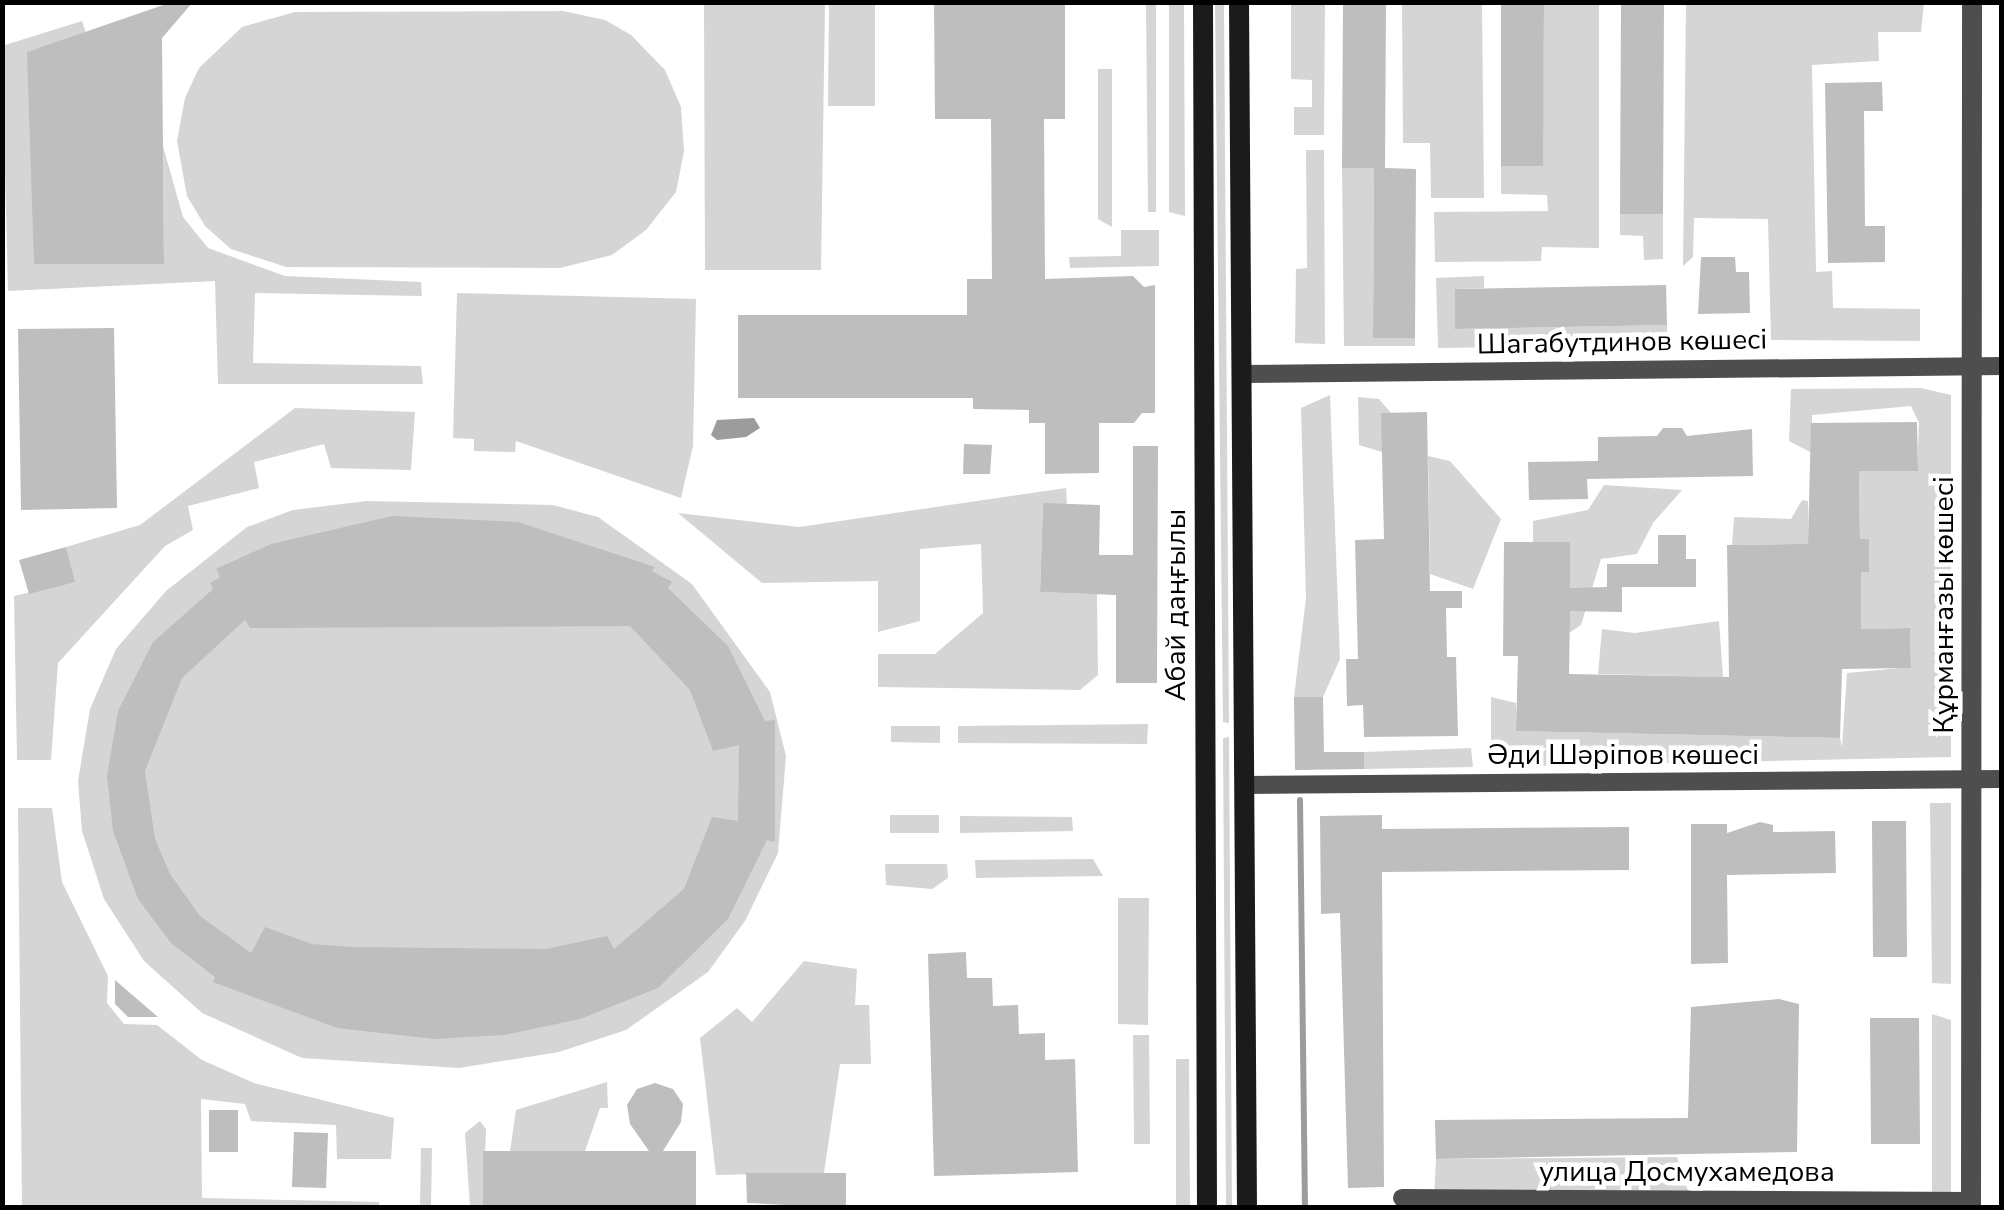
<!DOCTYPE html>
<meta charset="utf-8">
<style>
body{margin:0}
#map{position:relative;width:2004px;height:1210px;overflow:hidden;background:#fff;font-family:"Nunito Sans",sans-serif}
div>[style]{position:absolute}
.green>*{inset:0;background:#d5d5d5}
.water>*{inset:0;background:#9c9c9c}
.stream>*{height:6px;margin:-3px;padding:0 3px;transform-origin:3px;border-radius:3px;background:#9c9c9c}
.building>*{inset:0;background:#bebebe}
.minor>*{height:18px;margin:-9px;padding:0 9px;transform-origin:9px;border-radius:9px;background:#4e4e4e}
.tertiary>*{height:20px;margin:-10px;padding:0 10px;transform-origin:10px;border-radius:10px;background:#4e4e4e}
.secondary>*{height:20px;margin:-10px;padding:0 10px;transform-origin:10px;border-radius:10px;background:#1b1b1b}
span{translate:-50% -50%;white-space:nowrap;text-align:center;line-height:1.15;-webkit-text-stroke:9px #fff;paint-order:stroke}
.street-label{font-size:28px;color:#000}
.frame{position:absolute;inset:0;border:5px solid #000;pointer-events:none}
</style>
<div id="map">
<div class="green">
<div style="clip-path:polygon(704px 3px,825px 3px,821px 270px,705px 270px)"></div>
<div style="clip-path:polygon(829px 3px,875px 3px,875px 106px,828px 106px)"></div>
<div style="clip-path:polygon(1146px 3px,1156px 3px,1156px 212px,1148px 212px)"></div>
<div style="clip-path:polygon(1169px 3px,1184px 3px,1185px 216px,1169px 212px)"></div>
<div style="clip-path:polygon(1215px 3px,1224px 3px,1229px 723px,1223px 722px)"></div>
<div style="clip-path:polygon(1291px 3px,1325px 3px,1324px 135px,1294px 135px,1294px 107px,1312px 107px,1312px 80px,1291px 79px)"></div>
<div style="clip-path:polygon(1402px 3px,1482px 3px,1484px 198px,1431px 198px,1430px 143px,1403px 143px)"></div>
<div style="clip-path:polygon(1544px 3px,1599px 3px,1599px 248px,1542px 247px,1541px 261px,1435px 262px,1434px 212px,1548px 211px,1547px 195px,1501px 194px,1501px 166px,1542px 166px)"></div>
<div style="clip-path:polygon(1686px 3px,1924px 3px,1921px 32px,1878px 32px,1879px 61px,1812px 65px,1816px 272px,1832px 271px,1833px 308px,1920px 309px,1920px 341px,1771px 340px,1768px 219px,1694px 218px,1693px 257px,1683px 266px)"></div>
<div style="clip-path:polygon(563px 11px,605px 20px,631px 35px,665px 70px,681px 107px,684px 151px,676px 192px,646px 230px,612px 255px,560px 268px,286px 267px,231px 249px,205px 226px,187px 196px,177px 141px,185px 98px,199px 68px,242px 27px,295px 12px)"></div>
<div style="clip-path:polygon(82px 21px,164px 264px,163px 146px,183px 217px,208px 248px,285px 276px,421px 282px,422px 296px,255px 293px,253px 363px,421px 366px,423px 384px,218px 384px,215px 281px,8px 291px,2px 53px,5px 45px)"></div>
<div style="clip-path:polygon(1098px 69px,1112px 69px,1112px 227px,1098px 219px)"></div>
<div style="clip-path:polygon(1306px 150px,1324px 150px,1325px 344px,1295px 343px,1296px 269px,1307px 268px)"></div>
<div style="clip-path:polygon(1342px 168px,1374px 168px,1373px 337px,1415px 338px,1415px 346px,1344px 346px)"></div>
<div style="clip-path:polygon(1620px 214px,1663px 214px,1663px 259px,1644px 260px,1643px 236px,1620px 235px)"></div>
<div style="clip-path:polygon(1121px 230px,1159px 230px,1159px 266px,1070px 268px,1069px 257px,1121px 256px)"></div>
<div style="clip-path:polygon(1484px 276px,1484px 288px,1455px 289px,1456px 329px,1667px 325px,1667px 345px,1438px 348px,1436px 278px)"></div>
<div style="clip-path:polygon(457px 293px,696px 299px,693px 446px,681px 498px,516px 441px,515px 452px,474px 451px,474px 439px,453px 438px)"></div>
<div style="clip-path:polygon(1921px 388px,1951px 395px,1951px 757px,1491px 767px,1491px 697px,1516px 703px,1517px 731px,1840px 738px,1842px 747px,1847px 673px,1911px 667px,1910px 628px,1861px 629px,1861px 572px,1869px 571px,1869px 539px,1860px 539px,1859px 471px,1917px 471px,1919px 423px,1911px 406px,1812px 415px,1812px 453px,1789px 441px,1791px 389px)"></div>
<div style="clip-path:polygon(1330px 395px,1340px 659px,1323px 697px,1294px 697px,1306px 598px,1301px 408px)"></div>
<div style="clip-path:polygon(1358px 397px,1379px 399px,1391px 413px,1382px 452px,1359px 445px)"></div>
<div style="clip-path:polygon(295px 408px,415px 412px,411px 470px,331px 468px,324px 444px,254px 462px,259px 488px,188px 506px,193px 530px,165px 546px,58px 663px,51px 760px,17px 760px,14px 596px,74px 582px,66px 547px,140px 525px)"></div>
<div style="clip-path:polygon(1428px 456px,1450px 461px,1501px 519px,1473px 589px,1430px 574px)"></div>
<div style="clip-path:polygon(1604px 485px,1682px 490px,1653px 523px,1637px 554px,1601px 559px,1581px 625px,1569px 633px,1569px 542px,1533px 542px,1533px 521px,1588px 510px)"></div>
<div style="clip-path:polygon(1066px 488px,1067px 504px,1043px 504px,1040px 592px,1097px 594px,1098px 675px,1080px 690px,878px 687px,878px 654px,935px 654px,983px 613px,981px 544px,920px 549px,920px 621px,878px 632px,878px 581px,762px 583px,678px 513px,799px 527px)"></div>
<div style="clip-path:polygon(1802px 500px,1808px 501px,1809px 561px,1786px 544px,1732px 545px,1734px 517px,1791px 519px)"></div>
<div style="clip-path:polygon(367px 501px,553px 505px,598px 517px,692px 584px,770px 692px,786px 756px,778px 853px,745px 921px,708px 972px,626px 1030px,559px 1052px,459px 1068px,302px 1058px,202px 1013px,144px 961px,104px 899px,82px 831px,78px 781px,90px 709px,116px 649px,166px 591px,247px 527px,293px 510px)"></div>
<div style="clip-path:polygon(1719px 621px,1723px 677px,1598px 674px,1602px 629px,1635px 633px)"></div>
<div style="clip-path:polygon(1148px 724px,1147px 744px,958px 743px,958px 726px)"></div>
<div style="clip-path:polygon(891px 726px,940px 726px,940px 743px,891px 742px)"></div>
<div style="clip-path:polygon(1229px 737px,1232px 1207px,1232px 1208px,1226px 1207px,1223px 738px)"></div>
<div style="clip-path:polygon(1471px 748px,1473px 767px,1364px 769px,1364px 752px)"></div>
<div style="clip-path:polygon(1930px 803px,1951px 803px,1951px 984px,1932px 983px)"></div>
<div style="clip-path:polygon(18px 808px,52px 808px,62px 882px,108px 976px,107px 1003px,124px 1024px,157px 1025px,202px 1060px,254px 1083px,394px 1118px,391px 1159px,337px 1159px,336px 1125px,251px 1121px,245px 1104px,201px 1099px,202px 1198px,379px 1202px,379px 1207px,22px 1207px)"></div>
<div style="clip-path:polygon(890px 815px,939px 815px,939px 833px,890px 833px)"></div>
<div style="clip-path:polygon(960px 816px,1072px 817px,1073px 831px,960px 833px)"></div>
<div style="clip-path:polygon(1093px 859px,1103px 876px,976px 878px,975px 860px)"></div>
<div style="clip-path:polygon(885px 864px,947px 864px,948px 878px,932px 889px,886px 885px)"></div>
<div style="clip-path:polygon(1118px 898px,1149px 898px,1148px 1025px,1118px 1024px)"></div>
<div style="clip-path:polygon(804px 961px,857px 969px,855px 1005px,869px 1005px,871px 1064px,840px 1064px,824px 1173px,716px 1175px,700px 1038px,737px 1008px,752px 1022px)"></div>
<div style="clip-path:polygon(1932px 1014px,1951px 1020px,1951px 1194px,1932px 1193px)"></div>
<div style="clip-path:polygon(1133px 1035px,1149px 1035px,1150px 1144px,1134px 1144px)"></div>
<div style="clip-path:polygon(1176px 1059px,1189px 1059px,1190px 1207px,1176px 1207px)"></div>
<div style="clip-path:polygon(607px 1082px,608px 1108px,600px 1108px,585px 1151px,510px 1151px,516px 1110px)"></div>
<div style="clip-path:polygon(480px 1121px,486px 1129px,483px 1207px,470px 1207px,465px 1133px)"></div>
<div style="clip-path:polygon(421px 1148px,432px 1148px,431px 1207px,420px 1207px)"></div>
<div style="clip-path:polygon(1677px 1157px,1690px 1197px,1434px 1198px,1436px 1159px)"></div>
</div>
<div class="water">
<div style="clip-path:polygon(754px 418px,760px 428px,746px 437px,717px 440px,711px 435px,717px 420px)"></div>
</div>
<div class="stream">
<div style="left:1300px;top:800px;width:408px;rotate:89.3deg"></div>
</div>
<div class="building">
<div style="clip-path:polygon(172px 2px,193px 2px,162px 38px,164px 264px,34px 264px,27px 52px)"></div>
<div style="clip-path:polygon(934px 2px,1065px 2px,1065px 119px,1044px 119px,1045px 279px,1133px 276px,1144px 287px,1155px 285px,1155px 413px,1142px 413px,1134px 423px,1099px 423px,1099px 473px,1045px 474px,1045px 423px,1029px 423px,1029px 410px,973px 409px,973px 398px,738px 398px,738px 315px,967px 315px,967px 279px,992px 279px,991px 119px,935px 119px)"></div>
<div style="clip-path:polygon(1343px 2px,1386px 2px,1385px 168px,1416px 169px,1415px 338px,1373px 338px,1374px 168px,1342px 168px)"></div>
<div style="clip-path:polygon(1501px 2px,1544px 2px,1543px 166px,1501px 166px)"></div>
<div style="clip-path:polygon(1621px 2px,1664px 2px,1663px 214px,1620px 214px)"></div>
<div style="clip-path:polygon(1882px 82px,1883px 111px,1864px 111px,1865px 226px,1885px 226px,1885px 262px,1828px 263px,1825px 83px)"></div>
<div style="clip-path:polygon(1701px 257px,1735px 257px,1736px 272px,1749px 272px,1750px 313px,1698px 314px)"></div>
<div style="clip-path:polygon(1666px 285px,1667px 325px,1455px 329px,1455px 289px)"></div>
<div style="clip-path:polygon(114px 328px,117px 508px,21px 510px,18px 329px)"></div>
<div style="clip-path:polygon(1427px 412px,1430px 591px,1462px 591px,1462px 608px,1446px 608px,1447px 657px,1456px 657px,1458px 736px,1364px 737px,1363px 705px,1347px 706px,1346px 659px,1358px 659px,1355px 540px,1384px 539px,1381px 413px)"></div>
<div style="clip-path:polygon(1917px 422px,1918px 471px,1859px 471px,1860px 539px,1869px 539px,1869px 572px,1861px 572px,1861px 629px,1910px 628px,1911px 668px,1842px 669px,1840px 738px,1516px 731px,1518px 656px,1503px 656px,1504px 542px,1570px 542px,1570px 588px,1607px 587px,1607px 564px,1658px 564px,1658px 535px,1686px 535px,1686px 559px,1696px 559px,1696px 587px,1622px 587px,1622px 612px,1570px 611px,1569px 674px,1729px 677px,1727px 545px,1808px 544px,1811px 423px)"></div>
<div style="clip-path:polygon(1663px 428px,1682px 428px,1687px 436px,1752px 429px,1753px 476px,1587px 479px,1588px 499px,1529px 500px,1528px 462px,1598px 461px,1598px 437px,1657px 436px)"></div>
<div style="clip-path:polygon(964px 444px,992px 445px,990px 474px,963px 474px)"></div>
<div style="clip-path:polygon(1133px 446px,1158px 446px,1157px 683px,1116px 683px,1116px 595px,1040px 592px,1043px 503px,1100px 505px,1099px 555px,1133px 555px)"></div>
<div style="clip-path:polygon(evenodd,392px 516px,518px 522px,655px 567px,652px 571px,672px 582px,668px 588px,728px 646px,765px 721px,775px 720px,775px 842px,767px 840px,728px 919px,658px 988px,580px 1019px,504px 1035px,434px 1039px,337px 1028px,213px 982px,215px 977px,171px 943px,138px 899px,113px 831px,107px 776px,118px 711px,153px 642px,213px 589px,210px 583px,220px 577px,216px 569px,271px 544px,392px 516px,245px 620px,250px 628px,630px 626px,690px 690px,713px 751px,739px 745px,738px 821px,712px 817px,684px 889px,614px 949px,607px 936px,546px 949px,352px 947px,312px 944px,265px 927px,251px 953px,200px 916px,170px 874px,155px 839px,145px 771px,182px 678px,245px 620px)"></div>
<div style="clip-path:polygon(66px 547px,75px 582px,29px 594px,19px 560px)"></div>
<div style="clip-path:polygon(1294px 697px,1323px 697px,1324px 752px,1364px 752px,1364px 769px,1295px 770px)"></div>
<div style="clip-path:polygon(1382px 815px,1382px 829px,1629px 827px,1629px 870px,1382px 872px,1384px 1187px,1348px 1188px,1340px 913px,1321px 914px,1320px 816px)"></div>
<div style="clip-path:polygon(1872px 821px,1906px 821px,1907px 957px,1873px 957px)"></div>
<div style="clip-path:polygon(1760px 822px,1773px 825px,1773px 832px,1835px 831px,1836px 873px,1727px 875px,1728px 963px,1691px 964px,1691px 824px,1727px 824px,1727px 833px)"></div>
<div style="clip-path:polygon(966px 952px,967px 978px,992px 978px,993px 1006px,1018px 1005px,1019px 1034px,1045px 1033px,1045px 1060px,1075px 1059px,1078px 1172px,934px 1176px,928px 954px)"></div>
<div style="clip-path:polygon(115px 980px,158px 1017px,128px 1017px,115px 1004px)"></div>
<div style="clip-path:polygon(1779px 999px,1799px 1004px,1797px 1152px,1436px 1159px,1435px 1120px,1688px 1118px,1691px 1007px)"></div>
<div style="clip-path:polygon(1870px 1018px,1919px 1018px,1920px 1144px,1871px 1144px)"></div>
<div style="clip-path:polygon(655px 1083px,673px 1089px,683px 1104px,681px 1122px,663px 1151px,696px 1151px,696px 1208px,483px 1208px,483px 1151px,649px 1151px,630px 1124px,627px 1105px,637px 1089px)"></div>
<div style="clip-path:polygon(209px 1110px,238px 1110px,238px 1152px,209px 1152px)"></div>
<div style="clip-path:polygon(294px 1132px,328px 1133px,326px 1188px,292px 1187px)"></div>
<div style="clip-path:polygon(746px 1173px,846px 1173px,846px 1208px,747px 1203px)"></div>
</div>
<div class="minor">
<div style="left:1242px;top:374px;width:760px;rotate:-0.6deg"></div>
<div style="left:1245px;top:785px;width:757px;rotate:-0.45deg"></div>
<div style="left:1402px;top:1198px;width:569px;rotate:0.3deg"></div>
</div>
<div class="tertiary">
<div style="left:1971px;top:1208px;width:1206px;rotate:-89.95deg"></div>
</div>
<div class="secondary">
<div style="left:1203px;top:2px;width:1206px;rotate:89.81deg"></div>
<div style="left:1239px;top:2px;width:1206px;rotate:89.62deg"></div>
</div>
<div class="street-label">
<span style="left:1622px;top:342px;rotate:-1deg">Шагабутдинов көшесі</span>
<span style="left:1176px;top:605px;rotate:-90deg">Абай даңғылы</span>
<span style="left:1944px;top:605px;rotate:-90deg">Құрманғазы көшесі</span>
<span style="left:1623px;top:755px">Әди Шәріпов көшесі</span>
<span style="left:1687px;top:1172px">улица Досмухамедова</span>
</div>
<div class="frame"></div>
</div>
